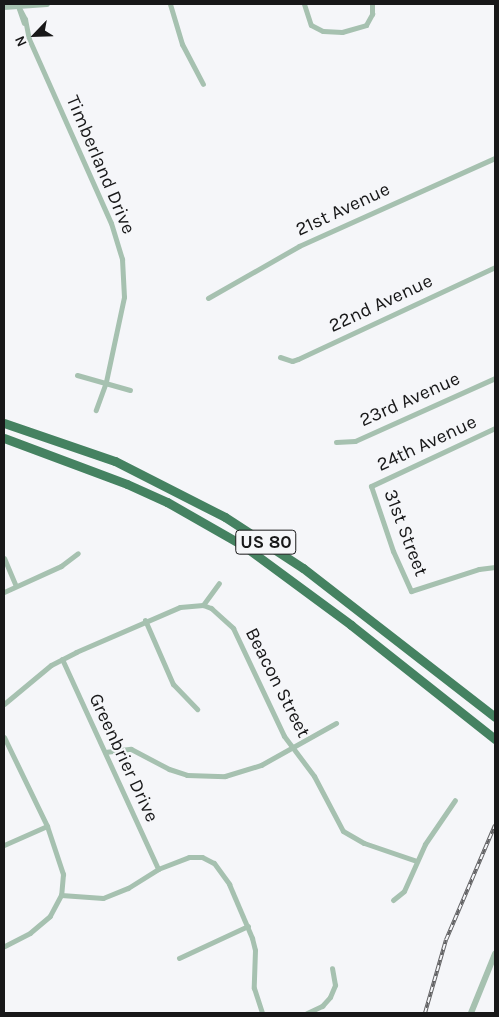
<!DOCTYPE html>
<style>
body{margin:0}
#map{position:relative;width:499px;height:1017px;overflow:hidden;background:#f5f6f9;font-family:Karla,sans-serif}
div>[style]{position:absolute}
.minor>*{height:5px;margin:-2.5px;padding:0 2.5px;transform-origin:2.5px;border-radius:2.5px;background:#a6c1b0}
.tertiary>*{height:6px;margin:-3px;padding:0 3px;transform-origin:3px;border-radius:3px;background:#a6c1b0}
.motorway>*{height:9px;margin:-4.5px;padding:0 4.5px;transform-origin:4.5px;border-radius:4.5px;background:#458261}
.rail>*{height:4px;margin-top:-2px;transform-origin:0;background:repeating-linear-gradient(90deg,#f5f6f9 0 5.5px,#616163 0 11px);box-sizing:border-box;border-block:1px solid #616163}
span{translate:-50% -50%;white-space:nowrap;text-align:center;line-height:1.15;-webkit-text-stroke:4px #f5f6f9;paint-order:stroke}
.shield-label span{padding:1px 4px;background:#f5f6f9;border:1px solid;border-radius:4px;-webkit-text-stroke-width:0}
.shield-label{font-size:18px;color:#181819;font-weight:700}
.street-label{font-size:19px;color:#181819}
.frame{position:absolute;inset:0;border:5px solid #181819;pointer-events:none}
.north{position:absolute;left:10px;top:10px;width:50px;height:50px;-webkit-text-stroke:4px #f5f6f9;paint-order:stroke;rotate:246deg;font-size:14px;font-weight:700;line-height:20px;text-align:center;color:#181819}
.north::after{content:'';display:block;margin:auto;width:18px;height:22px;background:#181819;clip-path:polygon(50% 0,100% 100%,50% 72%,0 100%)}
</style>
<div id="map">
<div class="minor">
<div style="left:170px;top:4px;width:42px;rotate:73.3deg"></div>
<div style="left:182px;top:44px;width:45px;rotate:62.3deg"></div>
<div style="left:304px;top:4px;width:22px;rotate:72deg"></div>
<div style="left:311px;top:25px;width:13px;rotate:27deg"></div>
<div style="left:323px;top:31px;width:19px;rotate:3deg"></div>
<div style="left:342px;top:32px;width:25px;rotate:-16deg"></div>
<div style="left:366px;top:25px;width:13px;rotate:-61deg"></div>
<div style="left:372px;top:14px;width:10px;rotate:-90deg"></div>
<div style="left:18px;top:6px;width:15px;rotate:62deg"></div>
<div style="left:25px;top:19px;width:20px;rotate:79deg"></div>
<div style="left:29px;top:39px;width:201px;rotate:66deg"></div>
<div style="left:111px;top:223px;width:38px;rotate:73deg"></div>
<div style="left:122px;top:259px;width:38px;rotate:87deg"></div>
<div style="left:124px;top:297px;width:87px;rotate:102deg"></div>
<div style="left:106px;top:382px;width:30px;rotate:110deg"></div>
<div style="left:18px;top:6px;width:18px;rotate:71deg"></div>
<div style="left:208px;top:298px;width:105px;rotate:-29.7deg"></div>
<div style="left:299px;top:246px;width:215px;rotate:-24.2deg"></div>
<div style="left:280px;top:357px;width:13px;rotate:18deg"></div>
<div style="left:292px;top:361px;width:6px;rotate:-18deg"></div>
<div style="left:298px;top:359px;width:217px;rotate:-25deg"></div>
<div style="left:77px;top:375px;width:55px;rotate:15.8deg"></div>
<div style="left:495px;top:428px;width:137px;rotate:154.9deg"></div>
<div style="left:371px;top:486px;width:69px;rotate:71.3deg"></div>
<div style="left:393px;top:551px;width:44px;rotate:65.8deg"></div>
<div style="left:411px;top:591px;width:71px;rotate:-17.9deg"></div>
<div style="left:479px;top:569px;width:16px;rotate:-7deg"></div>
<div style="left:336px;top:442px;width:19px;rotate:-3deg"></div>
<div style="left:355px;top:441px;width:154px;rotate:-24.2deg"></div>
<div style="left:4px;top:558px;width:30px;rotate:67deg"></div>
<div style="left:4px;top:592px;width:63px;rotate:-24.5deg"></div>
<div style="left:61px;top:566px;width:21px;rotate:-37deg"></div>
<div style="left:203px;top:605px;width:27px;rotate:-54deg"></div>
<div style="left:145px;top:620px;width:70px;rotate:66.4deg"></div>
<div style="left:173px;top:684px;width:35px;rotate:46deg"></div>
<div style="left:62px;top:659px;width:231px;rotate:65.4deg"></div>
<div style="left:4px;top:704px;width:61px;rotate:-39.7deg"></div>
<div style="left:51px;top:665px;width:28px;rotate:-27deg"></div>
<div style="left:76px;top:652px;width:113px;rotate:-23.4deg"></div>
<div style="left:180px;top:607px;width:23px;rotate:-5deg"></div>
<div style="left:203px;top:605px;width:9px;rotate:21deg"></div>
<div style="left:211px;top:608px;width:30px;rotate:42deg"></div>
<div style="left:233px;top:628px;width:119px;rotate:64.7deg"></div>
<div style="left:284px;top:736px;width:50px;rotate:53.1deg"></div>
<div style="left:314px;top:776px;width:62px;rotate:62.2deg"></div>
<div style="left:343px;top:831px;width:24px;rotate:30deg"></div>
<div style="left:364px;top:843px;width:56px;rotate:18.8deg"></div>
<div style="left:4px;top:737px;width:99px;rotate:64.2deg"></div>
<div style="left:47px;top:826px;width:51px;rotate:71.6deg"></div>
<div style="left:63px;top:874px;width:21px;rotate:95deg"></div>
<div style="left:61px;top:895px;width:24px;rotate:118deg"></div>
<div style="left:50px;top:916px;width:26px;rotate:140deg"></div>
<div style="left:30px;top:933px;width:29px;rotate:153deg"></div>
<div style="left:105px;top:752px;width:26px;rotate:-7deg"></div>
<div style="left:131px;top:749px;width:43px;rotate:27.8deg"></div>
<div style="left:169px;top:769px;width:19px;rotate:18deg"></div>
<div style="left:187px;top:775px;width:38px;rotate:2deg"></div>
<div style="left:225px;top:776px;width:38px;rotate:-17deg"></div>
<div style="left:261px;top:765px;width:86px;rotate:-29.2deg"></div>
<div style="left:4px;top:845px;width:47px;rotate:-23.8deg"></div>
<div style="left:61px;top:895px;width:42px;rotate:4.1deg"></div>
<div style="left:103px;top:898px;width:27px;rotate:-22deg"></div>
<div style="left:128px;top:888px;width:36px;rotate:-32deg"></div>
<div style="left:158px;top:869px;width:33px;rotate:-21deg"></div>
<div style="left:189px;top:857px;width:13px"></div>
<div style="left:202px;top:857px;width:13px;rotate:27deg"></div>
<div style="left:214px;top:863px;width:26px;rotate:54deg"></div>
<div style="left:229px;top:884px;width:59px;rotate:66.9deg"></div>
<div style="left:252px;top:938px;width:12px;rotate:76deg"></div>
<div style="left:255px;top:950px;width:38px;rotate:92deg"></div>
<div style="left:254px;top:988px;width:26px;rotate:72deg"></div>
<div style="left:393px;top:900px;width:14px;rotate:-39deg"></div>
<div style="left:404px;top:891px;width:51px;rotate:-65.9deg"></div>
<div style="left:425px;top:844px;width:53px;rotate:-55.7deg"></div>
<div style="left:179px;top:958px;width:76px;rotate:-24.9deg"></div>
<div style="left:307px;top:1013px;width:17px;rotate:-25deg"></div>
<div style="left:322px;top:1006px;width:12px;rotate:-48deg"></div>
<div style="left:330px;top:997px;width:13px;rotate:-67deg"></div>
<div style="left:335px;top:985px;width:17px;rotate:-100deg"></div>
</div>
<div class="tertiary">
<div style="left:4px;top:7px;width:43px;rotate:-4deg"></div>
<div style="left:471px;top:1013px;width:64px;rotate:-67.9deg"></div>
</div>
<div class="motorway">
<div style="left:4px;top:423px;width:117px;rotate:18.9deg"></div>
<div style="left:115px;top:461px;width:123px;rotate:27deg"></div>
<div style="left:225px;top:517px;width:93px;rotate:33.2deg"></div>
<div style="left:303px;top:568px;width:243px;rotate:37.8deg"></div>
<div style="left:4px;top:438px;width:131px;rotate:20.5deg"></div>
<div style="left:127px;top:484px;width:44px;rotate:24.2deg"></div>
<div style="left:167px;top:502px;width:89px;rotate:29.7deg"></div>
<div style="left:244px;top:546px;width:133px;rotate:36.4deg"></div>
<div style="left:351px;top:625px;width:184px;rotate:38.4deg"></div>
</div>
<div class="rail">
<div style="left:425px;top:1013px;width:76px;rotate:-74deg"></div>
<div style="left:446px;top:940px;width:125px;rotate:-66.9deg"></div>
</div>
<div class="shield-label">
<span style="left:266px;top:542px">US 80</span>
</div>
<div class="street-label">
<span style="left:100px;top:165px;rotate:67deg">Timberland Drive</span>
<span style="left:343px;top:210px;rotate:-25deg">21st Avenue</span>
<span style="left:381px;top:304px;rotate:-25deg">22nd Avenue</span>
<span style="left:410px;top:400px;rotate:-24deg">23rd Avenue</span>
<span style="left:427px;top:444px;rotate:-25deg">24th Avenue</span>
<span style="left:405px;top:533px;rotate:69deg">31st Street</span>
<span style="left:277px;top:683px;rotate:63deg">Beacon Street</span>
<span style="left:123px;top:758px;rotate:65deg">Greenbrier Drive</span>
</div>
<div class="frame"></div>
<div class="north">N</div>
</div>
